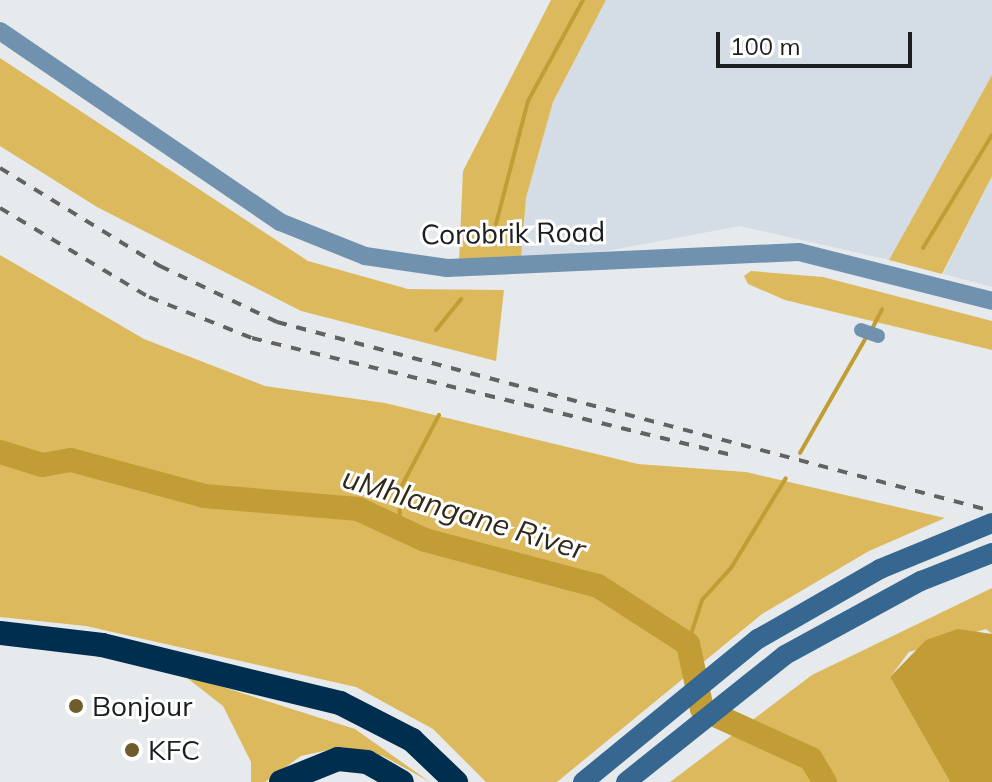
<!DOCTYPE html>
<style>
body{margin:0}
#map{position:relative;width:992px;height:782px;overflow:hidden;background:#e7eaed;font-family:Mulish,sans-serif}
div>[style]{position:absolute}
.built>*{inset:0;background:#d4dde5}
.green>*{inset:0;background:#dcb95d}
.water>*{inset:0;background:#c29d35}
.stream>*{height:4px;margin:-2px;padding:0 2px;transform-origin:2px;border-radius:2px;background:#c29d35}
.river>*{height:24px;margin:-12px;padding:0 12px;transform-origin:12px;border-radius:12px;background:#c29d35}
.minor>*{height:14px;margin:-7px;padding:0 7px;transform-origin:7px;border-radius:7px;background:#7192af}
.tertiary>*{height:18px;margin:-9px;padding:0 9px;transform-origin:9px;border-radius:9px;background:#7192af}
.secondary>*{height:20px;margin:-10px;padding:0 10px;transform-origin:10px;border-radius:10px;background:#356791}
.motorway>*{height:24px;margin:-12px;padding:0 12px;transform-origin:12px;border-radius:12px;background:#002e4f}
.rail>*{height:4px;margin-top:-2px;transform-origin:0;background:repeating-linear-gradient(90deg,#606263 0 10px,transparent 0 20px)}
.dots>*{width:22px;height:22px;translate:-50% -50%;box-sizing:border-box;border:4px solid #fff;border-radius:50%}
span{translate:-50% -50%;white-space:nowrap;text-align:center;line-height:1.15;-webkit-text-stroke:6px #fff;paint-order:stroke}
.street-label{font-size:28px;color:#1c1d1e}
.poi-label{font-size:28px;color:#1c1d1e}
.left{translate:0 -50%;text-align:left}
.water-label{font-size:30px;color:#302918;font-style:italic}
.scale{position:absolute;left:716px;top:32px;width:196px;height:36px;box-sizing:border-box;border:4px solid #1c1d1e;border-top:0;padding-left:10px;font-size:24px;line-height:28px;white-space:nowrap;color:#1c1d1e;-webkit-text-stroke:6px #fff;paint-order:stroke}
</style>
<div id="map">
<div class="built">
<div style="clip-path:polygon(606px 0,992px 0,992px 75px,889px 260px,740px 226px,607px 251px,521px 258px,526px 198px,553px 102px)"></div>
<div style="clip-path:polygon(992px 176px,992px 287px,943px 274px)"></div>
</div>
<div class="green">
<div style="clip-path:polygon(551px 0,606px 0,553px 102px,526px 198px,521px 258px,459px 261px,463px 171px)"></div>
<div style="clip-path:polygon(0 58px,308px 261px,408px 289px,504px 290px,496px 361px,301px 311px,97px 207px,0 146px)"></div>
<div style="clip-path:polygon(992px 75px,992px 176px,942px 274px,889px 260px)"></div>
<div style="clip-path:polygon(0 255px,144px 339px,265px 386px,385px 403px,638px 464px,746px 472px,945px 518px,869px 551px,762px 614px,557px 782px,486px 782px,433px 729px,356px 687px,86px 626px,0 617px)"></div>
<div style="clip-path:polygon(751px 271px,823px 277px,992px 321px,992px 350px,785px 300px,748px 284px,744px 276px)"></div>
<div style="clip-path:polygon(992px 588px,992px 634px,986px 629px,909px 652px,890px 677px,950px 782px,670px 782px,812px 675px)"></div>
<div style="clip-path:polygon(182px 674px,355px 729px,430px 782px,383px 756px,342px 747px,301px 756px,265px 782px,251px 782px,251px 762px,223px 706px)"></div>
</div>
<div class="water">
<div style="clip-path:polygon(958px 629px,992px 634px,992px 782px,950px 782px,890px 677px,926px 640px)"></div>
</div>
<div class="stream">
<div style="left:496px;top:224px;width:127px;rotate:-75.4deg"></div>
<div style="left:528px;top:101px;width:115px;rotate:-61.4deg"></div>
<div style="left:923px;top:248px;width:132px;rotate:-58.6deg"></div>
<div style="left:872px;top:329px;width:22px;rotate:-63deg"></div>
<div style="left:436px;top:330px;width:40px;rotate:-51deg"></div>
<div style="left:800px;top:453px;width:135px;rotate:-60.2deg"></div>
<div style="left:420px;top:537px;width:26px;rotate:-141deg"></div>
<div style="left:400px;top:521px;width:30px;rotate:-92deg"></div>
<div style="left:399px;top:491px;width:86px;rotate:-62.2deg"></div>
<div style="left:688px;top:644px;width:46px;rotate:-72.3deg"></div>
<div style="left:702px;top:600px;width:43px;rotate:-47.8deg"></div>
<div style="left:731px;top:568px;width:105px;rotate:-58.6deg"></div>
</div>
<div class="river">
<div style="left:0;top:452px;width:44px;rotate:17.2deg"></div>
<div style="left:42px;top:465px;width:29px;rotate:-10deg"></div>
<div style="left:71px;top:460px;width:138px;rotate:15.1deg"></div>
<div style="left:204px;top:496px;width:155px;rotate:4.8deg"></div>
<div style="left:358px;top:509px;width:74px;rotate:24.8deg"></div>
<div style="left:425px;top:540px;width:179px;rotate:14.9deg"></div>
<div style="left:598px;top:586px;width:107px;rotate:32.8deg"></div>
<div style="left:688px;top:644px;width:66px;rotate:77.8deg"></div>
<div style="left:702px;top:709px;width:120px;rotate:24.6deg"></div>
<div style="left:811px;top:759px;width:27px;rotate:59deg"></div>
</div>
<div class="minor">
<div style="left:861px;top:330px;width:18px;rotate:19deg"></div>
</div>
<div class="tertiary">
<div style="left:0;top:31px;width:339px;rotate:34.3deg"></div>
<div style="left:280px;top:222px;width:92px;rotate:21.8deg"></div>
<div style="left:365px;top:256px;width:83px;rotate:8.3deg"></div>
<div style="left:447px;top:268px;width:352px;rotate:-2.6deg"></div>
<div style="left:799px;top:252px;width:199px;rotate:14.2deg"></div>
</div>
<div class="secondary">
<div style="left:583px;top:782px;width:226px;rotate:-39.3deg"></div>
<div style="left:758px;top:639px;width:141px;rotate:-29.8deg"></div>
<div style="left:880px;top:569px;width:121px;rotate:-22.3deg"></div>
<div style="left:626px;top:782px;width:203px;rotate:-38.6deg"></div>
<div style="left:785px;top:655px;width:155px;rotate:-28.6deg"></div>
<div style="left:921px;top:581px;width:76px;rotate:-21.5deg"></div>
</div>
<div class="motorway">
<div style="left:0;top:633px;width:103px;rotate:6.7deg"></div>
<div style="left:102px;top:645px;width:245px;rotate:13.7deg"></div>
<div style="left:340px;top:703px;width:81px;rotate:27.2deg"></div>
<div style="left:412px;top:740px;width:61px;rotate:43.7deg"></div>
<div style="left:281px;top:782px;width:61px;rotate:-22deg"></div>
<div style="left:338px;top:759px;width:29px;rotate:6deg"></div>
<div style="left:367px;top:762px;width:40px;rotate:29.7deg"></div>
</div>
<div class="rail">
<div style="left:0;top:168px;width:188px;rotate:31.5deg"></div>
<div style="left:160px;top:266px;width:130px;rotate:25.6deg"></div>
<div style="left:277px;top:322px;width:740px;rotate:14.81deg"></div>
<div style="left:0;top:208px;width:174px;rotate:30.9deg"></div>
<div style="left:149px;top:297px;width:111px;rotate:21.7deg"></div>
<div style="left:252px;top:338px;width:499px;rotate:13.7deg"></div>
</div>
<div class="dots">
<div style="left:76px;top:706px;background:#705d2c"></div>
<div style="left:132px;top:750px;background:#705d2c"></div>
</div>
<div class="street-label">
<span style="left:513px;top:233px;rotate:-1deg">Corobrik Road</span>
</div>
<div class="poi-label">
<span class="left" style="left:92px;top:706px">Bonjour</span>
<span class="left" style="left:148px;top:750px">KFC</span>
</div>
<div class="water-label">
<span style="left:464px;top:513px;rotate:17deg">uMhlangane River</span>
</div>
<div class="scale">100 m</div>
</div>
